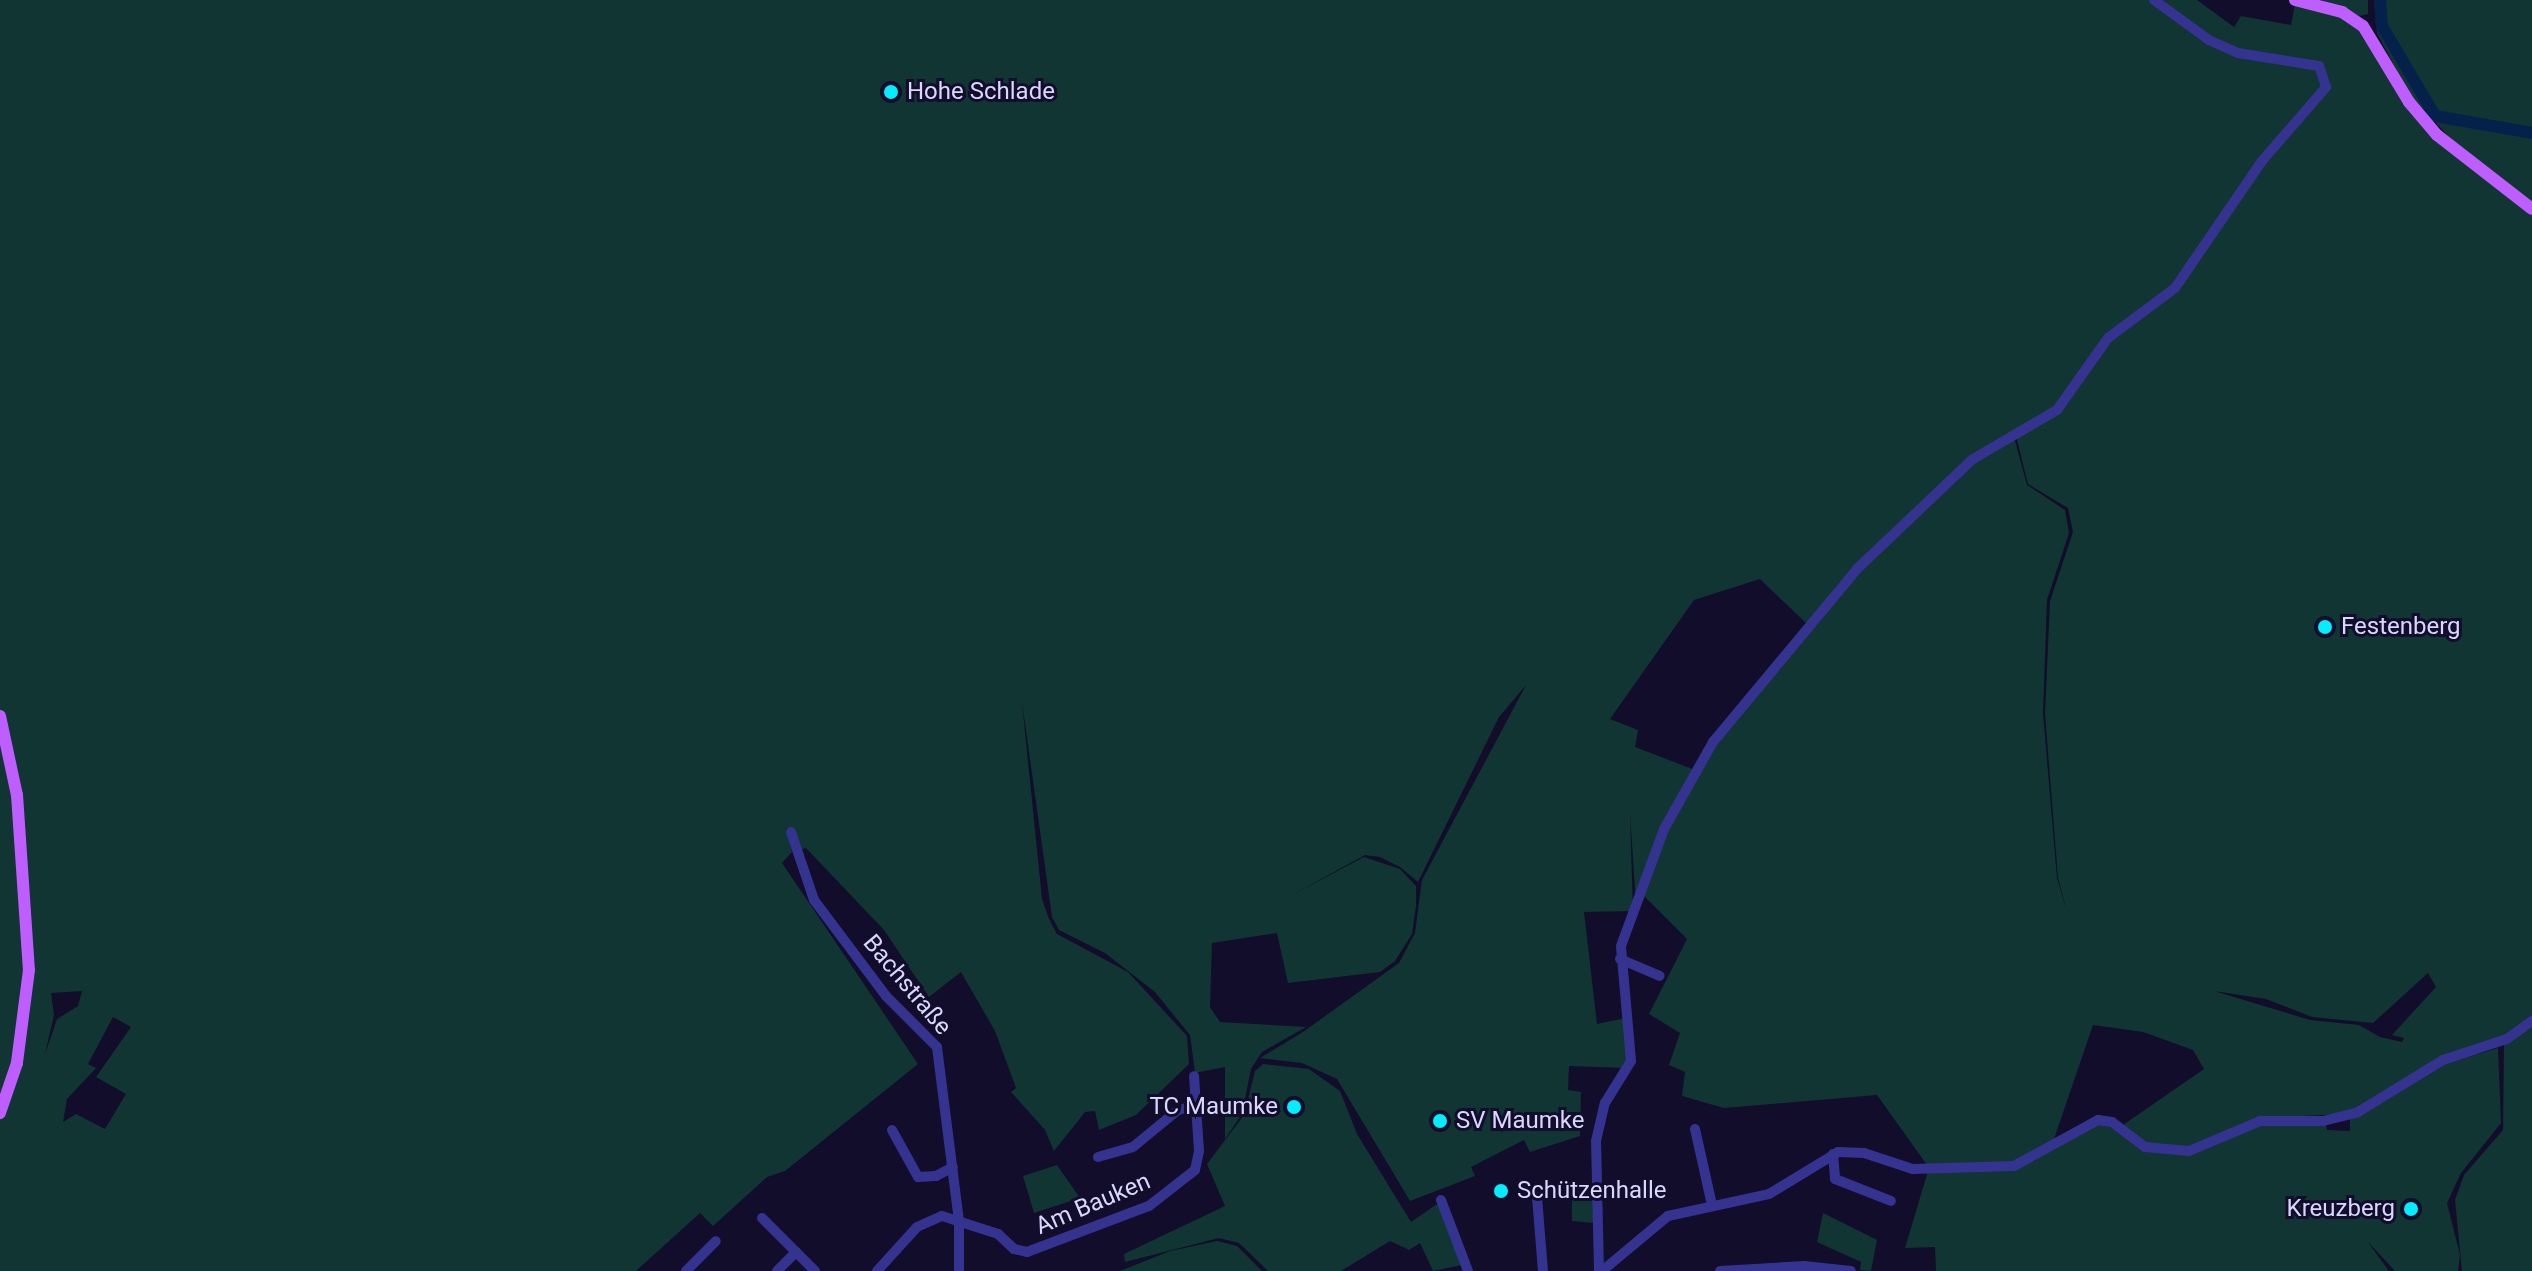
<!DOCTYPE html>
<meta charset="utf-8">
<style>
body{margin:0}
#map{position:relative;width:2532px;height:1271px;overflow:hidden;background:#120d2a;font-family:Roboto,sans-serif}
div>[style]{position:absolute}
.green>*{inset:0;background:#103533}
.river>*{height:12px;margin:-6px;padding:0 6px;transform-origin:6px;border-radius:6px;background:#04214c}
.minor>*{height:10px;margin:-5px;padding:0 5px;transform-origin:5px;border-radius:5px;background:#34338f}
.major>*{height:12px;margin:-6px;padding:0 6px;transform-origin:6px;border-radius:6px;background:#be5eff}
.dots>*{width:22px;height:22px;translate:-50% -50%;box-sizing:border-box;border:4px solid #120d2a;border-radius:50%}
span{translate:-50% -50%;white-space:nowrap;text-align:center;line-height:1.15;-webkit-text-stroke:6px #120d2a;paint-order:stroke}
.poi-label{font-size:24px;color:#dad7ff}
.left{translate:0 -50%;text-align:left}
.right{translate:-100% -50%;text-align:right}
.street-label{font-size:24px;color:#dad7ff}
</style>
<div id="map">
<div class="green">
<div style="clip-path:polygon(evenodd,0 0,2197px 0,2234px 27px,2241px 16px,2291px 25px,2295px 4px,2344px 17px,2364px 34px,2406px 104px,2432px 135px,2532px 214px,2532px 1018px,2502px 1038px,2435px 1060px,2375px 1101px,2345px 1114px,2260px 1118px,2236px 1129px,2294px 1121px,2326px 1123px,2327px 1130px,2350px 1131px,2350px 1119px,2435px 1067px,2498px 1048px,2501px 1123px,2461px 1173px,2447px 1203px,2460px 1255px,2458px 1271px,2395px 1271px,2367px 1241px,2389px 1271px,1936px 1271px,1935px 1247px,1905px 1248px,1928px 1171px,2015px 1168px,2101px 1121px,2146px 1150px,2196px 1151px,2196px 1145px,2169px 1150px,2143px 1145px,2123px 1125px,2204px 1069px,2193px 1050px,2143px 1032px,2093px 1025px,2053px 1142px,2016px 1163px,1927px 1165px,1877px 1095px,1724px 1108px,1682px 1096px,1685px 1072px,1669px 1065px,1680px 1033px,1649px 1014px,1687px 939px,1644px 896px,1665px 832px,1716px 739px,1850px 578px,1966px 465px,2014px 437px,2027px 485px,2065px 510px,2069px 533px,2047px 600px,2043px 713px,2057px 878px,2067px 912px,2058px 878px,2045px 714px,2050px 601px,2073px 532px,2068px 508px,2028px 484px,2016px 436px,2067px 403px,2109px 339px,2167px 297px,2184px 280px,2265px 160px,2330px 89px,2321px 89px,2260px 159px,2182px 278px,2107px 337px,2065px 402px,1964px 462px,1848px 576px,1808px 625px,1760px 579px,1694px 600px,1610px 719px,1638px 730px,1635px 747px,1695px 770px,1661px 831px,1636px 905px,1630px 813px,1633px 911px,1584px 912px,1597px 1024px,1626px 1018px,1629px 1043px,1627px 1068px,1569px 1066px,1568px 1090px,1581px 1092px,1580px 1136px,1530px 1152px,1524px 1140px,1471px 1167px,1475px 1176px,1410px 1201px,1337px 1079px,1302px 1063px,1260px 1058px,1303px 1032px,1399px 963px,1415px 933px,1422px 880px,1526px 685px,1499px 717px,1418px 882px,1400px 867px,1380px 857px,1365px 855px,1292px 895px,1364px 857px,1400px 869px,1416px 886px,1416px 906px,1412px 934px,1395px 961px,1380px 972px,1288px 983px,1277px 933px,1212px 943px,1210px 1007px,1220px 1022px,1306px 1027px,1262px 1052px,1251px 1069px,1242px 1114px,1225px 1139px,1225px 1067px,1195px 1073px,1190px 1035px,1155px 992px,1105px 953px,1059px 930px,1052px 917px,1022px 702px,1042px 899px,1049px 919px,1057px 934px,1128px 972px,1187px 1036px,1189px 1064px,1136px 1115px,1099px 1130px,1095px 1111px,1085px 1112px,1054px 1151px,1045px 1130px,1011px 1092px,1016px 1088px,995px 1031px,961px 972px,929px 997px,884px 930px,806px 848px,799px 850px,792px 827px,786px 829px,792px 852px,782px 863px,918px 1064px,785px 1171px,767px 1177px,713px 1226px,700px 1213px,636px 1271px,0 1271px,0 0,2428px 973px,2436px 987px,2392px 1035px,2404px 1038px,2402px 1042px,2380px 1037px,2359px 1025px,2310px 1020px,2214px 991px,2266px 999px,2312px 1017px,2373px 1023px,2428px 973px,0 0,82px 991px,78px 1006px,57px 1019px,45px 1054px,54px 1015px,51px 993px,82px 991px,0 0,113px 1017px,131px 1027px,96px 1077px,126px 1094px,105px 1129px,76px 1114px,63px 1122px,67px 1099px,96px 1068px,88px 1064px,113px 1017px)"></div>
<div style="clip-path:polygon(2321px 0,2368px 0,2368px 14px,2360px 16px)"></div>
<div style="clip-path:polygon(2374px 0,2532px 0,2532px 203px,2468px 158px,2408px 92px,2377px 33px)"></div>
<div style="clip-path:polygon(2532px 1024px,2532px 1271px,2462px 1271px,2455px 1200px,2464px 1175px,2503px 1130px,2504px 1044px)"></div>
<div style="clip-path:polygon(1263px 1064px,1309px 1069px,1340px 1091px,1357px 1134px,1411px 1222px,1440px 1202px,1462px 1265px,1433px 1271px,1420px 1243px,1409px 1250px,1390px 1241px,1341px 1271px,1268px 1271px,1239px 1243px,1219px 1238px,1125px 1262px,1124px 1254px,1225px 1206px,1207px 1164px,1244px 1115px,1255px 1071px)"></div>
<div style="clip-path:polygon(1057px 1165px,1080px 1198px,1034px 1213px,1023px 1176px)"></div>
<div style="clip-path:polygon(1572px 1191px,1593px 1192px,1595px 1223px,1572px 1221px)"></div>
<div style="clip-path:polygon(1823px 1213px,1877px 1240px,1871px 1271px,1860px 1270px,1861px 1262px,1817px 1242px)"></div>
<div style="clip-path:polygon(1217px 1241px,1237px 1246px,1262px 1271px,1120px 1271px,1170px 1251px)"></div>
</div>
<div class="river">
<div style="left:2380px;top:0;width:26px;rotate:86deg"></div>
<div style="left:2382px;top:26px;width:104px;rotate:59.5deg"></div>
<div style="left:2435px;top:116px;width:98px;rotate:9.9deg"></div>
</div>
<div class="minor">
<div style="left:791px;top:832px;width:72px;rotate:71.3deg"></div>
<div style="left:814px;top:900px;width:120px;rotate:53.1deg"></div>
<div style="left:886px;top:996px;width:72px;rotate:45deg"></div>
<div style="left:937px;top:1047px;width:176px;rotate:82.8deg"></div>
<div style="left:959px;top:1222px;width:49px;rotate:90deg"></div>
<div style="left:1620px;top:959px;width:43px;rotate:23deg"></div>
<div style="left:1695px;top:1129px;width:78px;rotate:77.4deg"></div>
<div style="left:892px;top:1130px;width:54px;rotate:61deg"></div>
<div style="left:918px;top:1177px;width:18px;rotate:-3deg"></div>
<div style="left:936px;top:1176px;width:19px;rotate:-28deg"></div>
<div style="left:1833px;top:1154px;width:25px;rotate:85deg"></div>
<div style="left:1835px;top:1179px;width:60px;rotate:21.4deg"></div>
<div style="left:1098px;top:1157px;width:36px;rotate:-16deg"></div>
<div style="left:1133px;top:1147px;width:58px;rotate:-39.4deg"></div>
<div style="left:1178px;top:1110px;width:18px;rotate:-13deg"></div>
<div style="left:1537px;top:1197px;width:74px;rotate:85.4deg"></div>
<div style="left:1441px;top:1200px;width:76px;rotate:69.2deg"></div>
<div style="left:762px;top:1218px;width:75px;rotate:45deg"></div>
<div style="left:686px;top:1271px;width:42px;rotate:-45deg"></div>
<div style="left:777px;top:1271px;width:27px;rotate:-45deg"></div>
<div style="left:877px;top:1271px;width:59px;rotate:-47.7deg"></div>
<div style="left:917px;top:1227px;width:27px;rotate:-24deg"></div>
<div style="left:942px;top:1216px;width:59px;rotate:17.8deg"></div>
<div style="left:998px;top:1234px;width:22px;rotate:43deg"></div>
<div style="left:1014px;top:1249px;width:13px;rotate:13deg"></div>
<div style="left:1027px;top:1252px;width:130px;rotate:-20.7deg"></div>
<div style="left:1149px;top:1206px;width:58px;rotate:-38deg"></div>
<div style="left:1195px;top:1170px;width:19px;rotate:-78deg"></div>
<div style="left:1199px;top:1151px;width:75px;rotate:-93.8deg"></div>
<div style="left:1599px;top:1271px;width:130px;rotate:-91.3deg"></div>
<div style="left:1596px;top:1141px;width:39px;rotate:-77deg"></div>
<div style="left:1605px;top:1103px;width:49px;rotate:-58.2deg"></div>
<div style="left:1631px;top:1061px;width:115px;rotate:-95deg"></div>
<div style="left:1621px;top:946px;width:125px;rotate:-69.8deg"></div>
<div style="left:1664px;top:829px;width:100px;rotate:-60.6deg"></div>
<div style="left:1713px;top:742px;width:228px;rotate:-50.2deg"></div>
<div style="left:1859px;top:567px;width:157px;rotate:-43.5deg"></div>
<div style="left:1973px;top:459px;width:97px;rotate:-30.3deg"></div>
<div style="left:2057px;top:410px;width:88px;rotate:-54.7deg"></div>
<div style="left:2108px;top:338px;width:84px;rotate:-36.7deg"></div>
<div style="left:2175px;top:288px;width:154px;rotate:-55.6deg"></div>
<div style="left:2262px;top:161px;width:98px;rotate:-49.1deg"></div>
<div style="left:2326px;top:87px;width:22px;rotate:-108deg"></div>
<div style="left:2319px;top:66px;width:82px;rotate:-170.9deg"></div>
<div style="left:2238px;top:53px;width:32px;rotate:-156deg"></div>
<div style="left:2209px;top:40px;width:68px;rotate:-144deg"></div>
<div style="left:1602px;top:1271px;width:86px;rotate:-39.8deg"></div>
<div style="left:1668px;top:1216px;width:103px;rotate:-12.3deg"></div>
<div style="left:1769px;top:1194px;width:81px;rotate:-31.3deg"></div>
<div style="left:1838px;top:1152px;width:26px;rotate:2deg"></div>
<div style="left:1864px;top:1153px;width:52px;rotate:18.1deg"></div>
<div style="left:1913px;top:1169px;width:101px;rotate:-1.7deg"></div>
<div style="left:2014px;top:1166px;width:96px;rotate:-28.7deg"></div>
<div style="left:2098px;top:1120px;width:14px;rotate:8deg"></div>
<div style="left:2112px;top:1122px;width:41px;rotate:37.1deg"></div>
<div style="left:2145px;top:1147px;width:44px;rotate:5.2deg"></div>
<div style="left:2189px;top:1151px;width:77px;rotate:-22.9deg"></div>
<div style="left:2260px;top:1121px;width:63px"></div>
<div style="left:2323px;top:1121px;width:36px;rotate:-14deg"></div>
<div style="left:2358px;top:1112px;width:100px;rotate:-31.5deg"></div>
<div style="left:2443px;top:1060px;width:67px;rotate:-18.2deg"></div>
<div style="left:2507px;top:1039px;width:31px;rotate:-36deg"></div>
<div style="left:1720px;top:1271px;width:84px;rotate:-3.4deg"></div>
<div style="left:1804px;top:1266px;width:47px;rotate:6.1deg"></div>
</div>
<div class="major">
<div style="left:2295px;top:0;width:49px;rotate:14.3deg"></div>
<div style="left:2342px;top:12px;width:25px;rotate:34deg"></div>
<div style="left:2363px;top:26px;width:89px;rotate:58.8deg"></div>
<div style="left:2409px;top:102px;width:43px;rotate:49.7deg"></div>
<div style="left:2437px;top:135px;width:120px;rotate:37.9deg"></div>
<div style="left:0;top:716px;width:81px;rotate:77.9deg"></div>
<div style="left:17px;top:795px;width:175px;rotate:86.1deg"></div>
<div style="left:29px;top:970px;width:94px;rotate:97.4deg"></div>
<div style="left:17px;top:1063px;width:53px;rotate:108.8deg"></div>
</div>
<div class="dots">
<div style="left:891px;top:92px;background:#03edff"></div>
<div style="left:2325px;top:627px;background:#03edff"></div>
<div style="left:1294px;top:1107px;background:#03edff"></div>
<div style="left:1440px;top:1121px;background:#03edff"></div>
<div style="left:1501px;top:1191px;background:#03edff"></div>
<div style="left:2411px;top:1209px;background:#03edff"></div>
</div>
<div class="poi-label">
<span class="left" style="left:907px;top:92px">Hohe Schlade</span>
<span class="left" style="left:2341px;top:627px">Festenberg</span>
<span class="right" style="left:1278px;top:1107px">TC Maumke</span>
<span class="left" style="left:1456px;top:1121px">SV Maumke</span>
<span class="left" style="left:1517px;top:1191px">Schützenhalle</span>
<span class="right" style="left:2395px;top:1209px">Kreuzberg</span>
</div>
<div class="street-label">
<span style="left:907px;top:985px;rotate:50deg">Bachstraße</span>
<span style="left:1093px;top:1204px;rotate:-23deg">Am Bauken</span>
</div>
</div>
